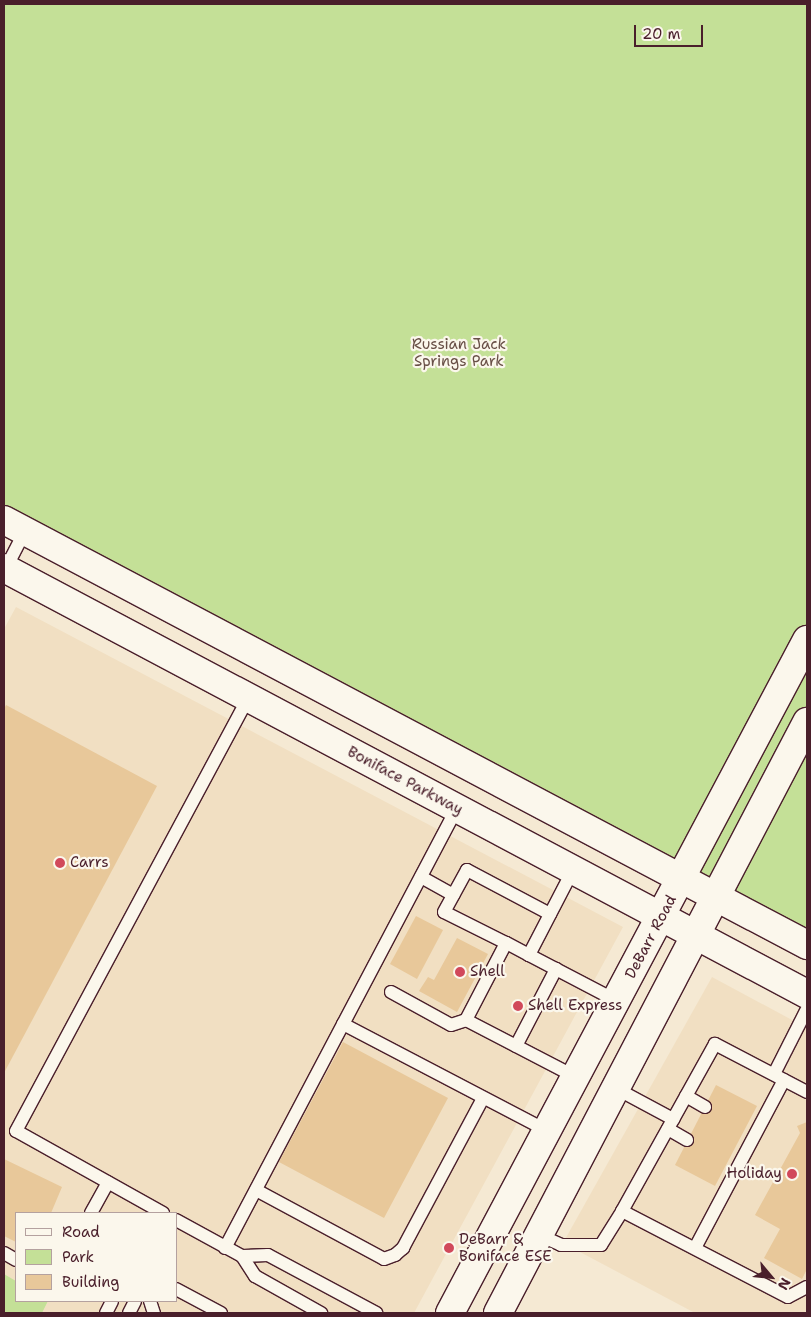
<!DOCTYPE html>
<style>
body{margin:0}
#map{position:relative;width:811px;height:1317px;overflow:hidden;background:#f5e9d3;font-family:"Shantell Sans",sans-serif}
div>[style]{position:absolute}
.built>*{inset:0;background:#f1dfc2}
.green>*{inset:0;background:#c4e097}
.building>*{inset:0;background:#e8c89a}
.roads{filter:drop-shadow(1px 0 #4a1f2b) drop-shadow(-1px 0 #4a1f2b) drop-shadow(0 1px #4a1f2b) drop-shadow(0 -1px #4a1f2b)}
.service>*{height:12px;margin:-6px;padding:0 6px;transform-origin:6px;border-radius:6px;background:#fbf7ec}
.secondary>*{height:28px;margin:-14px;padding:0 14px;transform-origin:14px;border-radius:14px;background:#fbf7ec}
.primary>*{height:28px;margin:-14px;padding:0 14px;transform-origin:14px;border-radius:14px;background:#fbf7ec}
.dots>*{width:14px;height:14px;translate:-50% -50%;box-sizing:border-box;border:2px solid #fbf7ec;border-radius:50%}
span{translate:-50% -50%;white-space:nowrap;text-align:center;line-height:1.15;-webkit-text-stroke:4.5px #fbf7ec;paint-order:stroke}
.park-label{font-size:15px;color:#684f46}
.street-label{font-size:15px;color:#4a1f2b}
.poi-label{font-size:15px;color:#4a1f2b}
.left{translate:0 -50%;text-align:left}
.right{translate:-100% -50%;text-align:right}
.frame{position:absolute;inset:0;border:5px solid #4a1f2b;pointer-events:none}
.legend{position:absolute;left:15px;top:1212px;width:162px;height:90px;box-sizing:border-box;background:#fbf7ec;border:1px solid #b4a19f;margin:0;padding:6px 9px;list-style:none;font-size:15px;color:#4a1f2b}
.legend li{display:flex;align-items:center;gap:10px;height:25px}
.legend b{width:25px;border:1px solid #b4a19f}
.north{position:absolute;left:746px;top:1252px;width:50px;height:50px;-webkit-text-stroke:4px #fbf7ec;paint-order:stroke;rotate:118deg;font-size:14px;font-weight:700;line-height:20px;text-align:center;color:#4a1f2b}
.north::after{content:'';display:block;margin:auto;width:18px;height:22px;background:#4a1f2b;clip-path:polygon(50% 0,100% 100%,50% 72%,0 100%)}
.scale{position:absolute;left:634px;top:25px;width:69px;height:22px;box-sizing:border-box;border:2px solid #4a1f2b;border-top:0;padding-left:6px;font-size:15px;line-height:18px;white-space:nowrap;color:#4a1f2b;-webkit-text-stroke:4px #fbf7ec;paint-order:stroke}
</style>
<div id="map">
<div class="built">
<div style="clip-path:polygon(16px 607px,623px 927px,414px 1313px,42px 1313px,48px 1301px,176px 1301px,176px 1213px,16px 1213px,16px 1281px,4px 1274px,4px 629px)"></div>
<div style="clip-path:polygon(712px 977px,807px 1028px,807px 1313px,695px 1313px,563px 1243px)"></div>
</div>
<div class="green">
<div style="clip-path:polygon(4px 4px,807px 4px,807px 933px,4px 505px)"></div>
<div style="clip-path:polygon(4px 1274px,16px 1281px,16px 1301px,48px 1301px,42px 1313px,4px 1313px)"></div>
</div>
<div class="building">
<div style="clip-path:polygon(6px 705px,157px 786px,4px 1073px,4px 709px)"></div>
<div style="clip-path:polygon(416px 916px,443px 930px,417px 979px,390px 964px)"></div>
<div style="clip-path:polygon(457px 938px,488px 954px,457px 1012px,419px 991px,428px 977px,434px 980px)"></div>
<div style="clip-path:polygon(343px 1042px,448px 1098px,384px 1218px,279px 1162px)"></div>
<div style="clip-path:polygon(716px 1085px,757px 1106px,715px 1186px,675px 1165px)"></div>
<div style="clip-path:polygon(807px 1122px,807px 1269px,802px 1279px,764px 1258px,780px 1229px,755px 1215px,800px 1133px,797px 1126px)"></div>
<div style="clip-path:polygon(4px 1159px,62px 1187px,51px 1213px,16px 1213px,16px 1242px,4px 1236px)"></div>
</div>
<div class="roads">
<div class="service">
<div style="left:4px;top:572px;width:46px;rotate:-62.9deg"></div>
<div style="left:573px;top:870px;width:96px;rotate:117.4deg"></div>
<div style="left:529px;top:955px;width:99px;rotate:27.6deg"></div>
<div style="left:421px;top:877px;width:37px;rotate:29deg"></div>
<div style="left:506px;top:943px;width:69px;rotate:-153.4deg"></div>
<div style="left:444px;top:912px;width:48px;rotate:-61.3deg"></div>
<div style="left:467px;top:870px;width:94px;rotate:27.9deg"></div>
<div style="left:529px;top:955px;width:26px;rotate:-152deg"></div>
<div style="left:506px;top:943px;width:87px;rotate:117.5deg"></div>
<div style="left:466px;top:1020px;width:124px;rotate:27.4deg"></div>
<div style="left:391px;top:992px;width:68px;rotate:28.8deg"></div>
<div style="left:451px;top:1025px;width:16px;rotate:-18deg"></div>
<div style="left:343px;top:1024px;width:231px;rotate:27.6deg"></div>
<div style="left:516px;top:1046px;width:87px;rotate:-62.5deg"></div>
<div style="left:774px;top:1074px;width:73px;rotate:-63.1deg"></div>
<div style="left:617px;top:1089px;width:64px;rotate:28.2deg"></div>
<div style="left:807px;top:1092px;width:104px;rotate:-152.4deg"></div>
<div style="left:715px;top:1044px;width:191px;rotate:119.1deg"></div>
<div style="left:622px;top:1211px;width:187px;rotate:27.4deg"></div>
<div style="left:788px;top:1297px;width:21px;rotate:-28deg"></div>
<div style="left:686px;top:1096px;width:22px;rotate:30deg"></div>
<div style="left:668px;top:1129px;width:22px;rotate:30deg"></div>
<div style="left:256px;top:1190px;width:145px;rotate:28.3deg"></div>
<div style="left:384px;top:1259px;width:12px;rotate:-20deg"></div>
<div style="left:395px;top:1255px;width:11px;rotate:-41deg"></div>
<div style="left:403px;top:1248px;width:170px;rotate:-61.9deg"></div>
<div style="left:91px;top:1213px;width:35px;rotate:-61deg"></div>
<div style="left:163px;top:1213px;width:168px;rotate:-150.8deg"></div>
<div style="left:16px;top:1131px;width:491px;rotate:-61.8deg"></div>
<div style="left:176px;top:1220px;width:75px;rotate:28.6deg"></div>
<div style="left:242px;top:1256px;width:26px;rotate:-2deg"></div>
<div style="left:268px;top:1255px;width:123px;rotate:28.2deg"></div>
<div style="left:539px;top:1235px;width:24px;rotate:24deg"></div>
<div style="left:561px;top:1245px;width:40px"></div>
<div style="left:601px;top:1245px;width:40px;rotate:-58deg"></div>
<div style="left:225px;top:1248px;width:497px;rotate:-62.2deg"></div>
<div style="left:695px;top:1248px;width:190px;rotate:-62.1deg"></div>
<div style="left:4px;top:1253px;width:14px;rotate:30deg"></div>
<div style="left:242px;top:1256px;width:24px;rotate:57deg"></div>
<div style="left:255px;top:1276px;width:76px;rotate:29.3deg"></div>
<div style="left:176px;top:1289px;width:51px;rotate:28.1deg"></div>
<div style="left:150px;top:1301px;width:13px;rotate:72deg"></div>
<div style="left:106px;top:1313px;width:13px;rotate:-63deg"></div>
<div style="left:129px;top:1313px;width:13px;rotate:-63deg"></div>
</div>
<div class="secondary">
<div style="left:450px;top:1313px;width:762px;rotate:-62.06deg"></div>
<div style="left:498px;top:1313px;width:667px;rotate:-62.4deg"></div>
</div>
<div class="primary">
<div style="left:4px;top:520px;width:909px;rotate:27.89deg"></div>
<div style="left:4px;top:568px;width:909px;rotate:27.95deg"></div>
</div>
</div>
<div class="dots">
<div style="left:60px;top:863px;background:#d1495b"></div>
<div style="left:460px;top:972px;background:#d1495b"></div>
<div style="left:518px;top:1006px;background:#d1495b"></div>
<div style="left:792px;top:1174px;background:#d1495b"></div>
<div style="left:449px;top:1248px;background:#d1495b"></div>
</div>
<div class="park-label">
<span style="left:459px;top:353px">Russian Jack<br>Springs Park</span>
</div>
<div class="street-label">
<span style="left:405px;top:781px;rotate:28deg">Boniface Parkway</span>
<span style="left:651px;top:937px;rotate:-62deg">DeBarr Road</span>
</div>
<div class="poi-label">
<span class="left" style="left:70px;top:863px">Carrs</span>
<span class="left" style="left:470px;top:972px">Shell</span>
<span class="left" style="left:528px;top:1006px">Shell Express</span>
<span class="right" style="left:782px;top:1174px">Holiday</span>
<span class="left" style="left:459px;top:1248px">DeBarr &amp;<br>Boniface ESE</span>
</div>
<div class="frame"></div>
<ul class="legend">
<li><b style="height:6px;background:#fbf7ec"></b>Road</li>
<li><b style="height:14px;background:#c4e097"></b>Park</li>
<li><b style="height:14px;background:#e8c89a"></b>Building</li>
</ul>
<div class="north">N</div>
<div class="scale">20 m</div>
</div>
